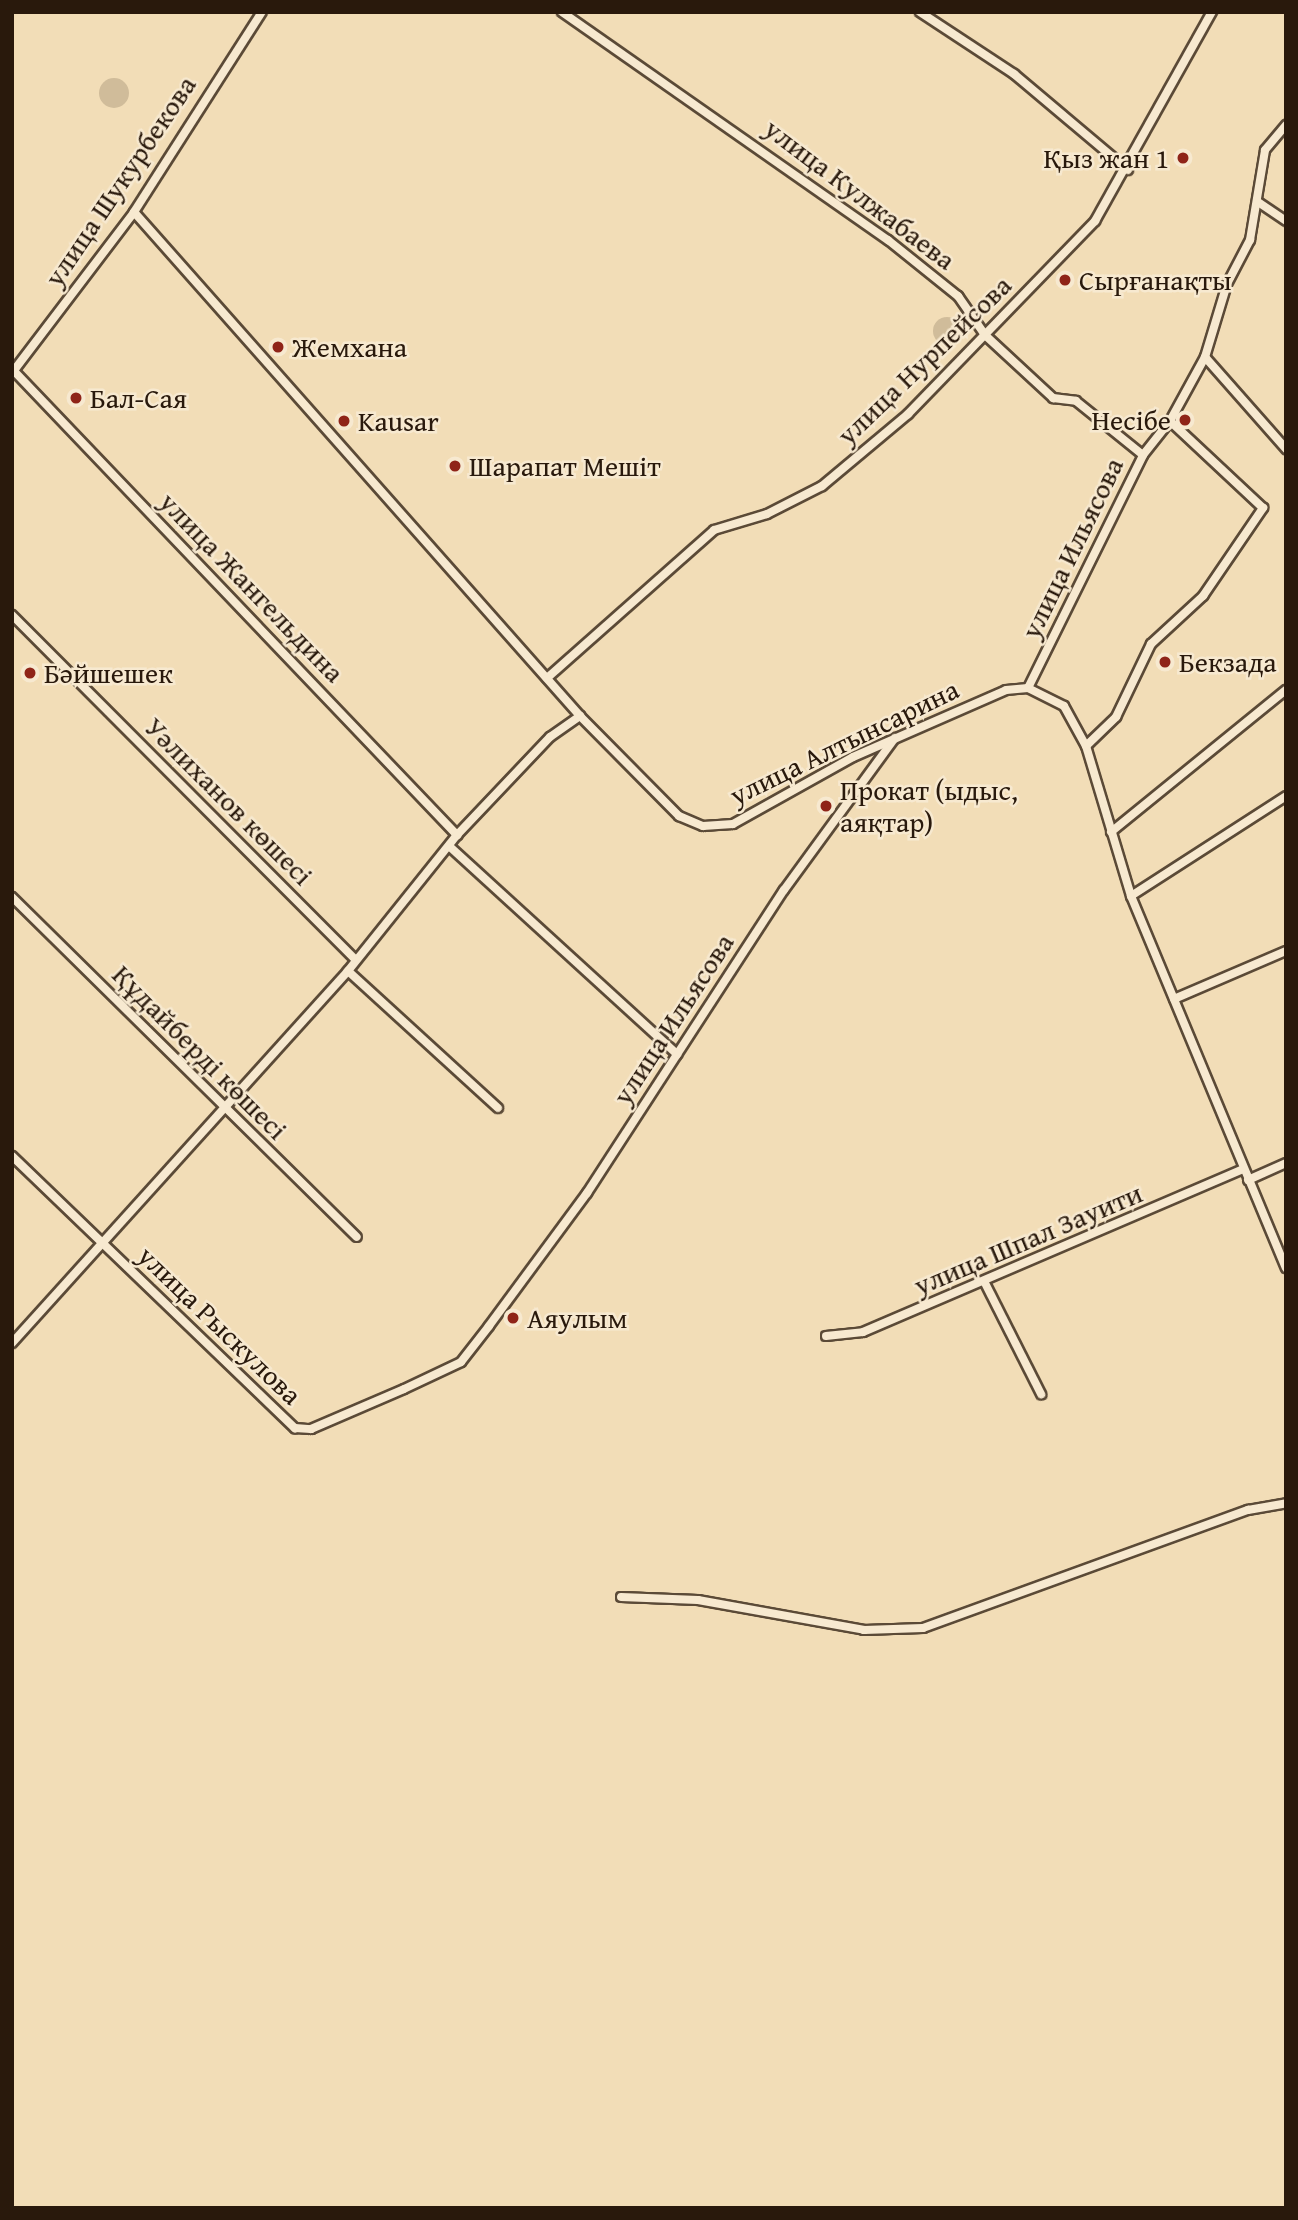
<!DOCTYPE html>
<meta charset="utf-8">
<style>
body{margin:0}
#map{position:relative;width:1298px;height:2220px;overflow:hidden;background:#f2ddb7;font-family:"Gentium Book Plus",serif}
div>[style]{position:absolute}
.green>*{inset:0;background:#d0bc9a}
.round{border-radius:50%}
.roads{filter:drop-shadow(2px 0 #5b4a37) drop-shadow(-2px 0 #5b4a37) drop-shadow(0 2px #5b4a37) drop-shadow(0 -2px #5b4a37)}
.minor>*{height:8px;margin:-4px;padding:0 4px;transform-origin:4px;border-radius:4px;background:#f7e9d0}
.dots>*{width:19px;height:19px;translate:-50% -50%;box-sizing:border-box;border:4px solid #f7e9d0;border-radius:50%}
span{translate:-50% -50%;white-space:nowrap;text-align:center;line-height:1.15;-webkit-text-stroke:5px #f7e9d0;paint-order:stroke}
.poi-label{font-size:28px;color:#29190c}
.right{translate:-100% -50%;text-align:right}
.left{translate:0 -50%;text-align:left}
.street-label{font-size:28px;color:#29190c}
.frame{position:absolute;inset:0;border:14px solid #29190c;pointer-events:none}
</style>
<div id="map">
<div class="green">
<div class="round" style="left:99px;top:78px;width:30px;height:30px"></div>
<div class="round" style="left:933px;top:317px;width:28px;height:28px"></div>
</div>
<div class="roads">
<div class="minor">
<div style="left:562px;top:12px;width:398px;rotate:35deg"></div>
<div style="left:888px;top:240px;width:90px;rotate:38.7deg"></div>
<div style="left:958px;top:296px;width:47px;rotate:55.3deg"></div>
<div style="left:985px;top:335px;width:93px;rotate:42.8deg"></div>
<div style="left:1053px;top:398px;width:23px;rotate:7deg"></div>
<div style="left:1076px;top:401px;width:86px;rotate:38.9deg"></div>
<div style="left:920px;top:12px;width:113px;rotate:33.4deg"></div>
<div style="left:1014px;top:74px;width:149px;rotate:40.1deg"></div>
<div style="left:1258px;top:202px;width:34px;rotate:34deg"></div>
<div style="left:134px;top:212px;width:673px;rotate:48.49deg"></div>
<div style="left:580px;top:716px;width:141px;rotate:45.3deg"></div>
<div style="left:679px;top:816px;width:26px;rotate:23deg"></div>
<div style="left:703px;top:826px;width:30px;rotate:-4deg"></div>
<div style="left:733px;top:824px;width:137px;rotate:-29.2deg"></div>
<div style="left:853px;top:757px;width:167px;rotate:-23.6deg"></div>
<div style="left:1006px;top:690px;width:22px;rotate:-5deg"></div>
<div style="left:1028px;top:688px;width:40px;rotate:26.6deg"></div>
<div style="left:1064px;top:706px;width:46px;rotate:61.2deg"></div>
<div style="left:1086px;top:746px;width:157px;rotate:73.3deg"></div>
<div style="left:1131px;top:896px;width:403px;rotate:67.4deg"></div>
<div style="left:1205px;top:357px;width:123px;rotate:48.6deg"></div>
<div style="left:14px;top:371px;width:642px;rotate:46.33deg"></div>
<div style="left:12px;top:373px;width:202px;rotate:-52.8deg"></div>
<div style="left:134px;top:212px;width:237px;rotate:-57.4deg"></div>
<div style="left:12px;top:615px;width:486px;rotate:45.1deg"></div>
<div style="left:547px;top:678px;width:223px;rotate:-41.5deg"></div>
<div style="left:714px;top:530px;width:55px;rotate:-16.8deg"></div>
<div style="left:767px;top:514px;width:62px;rotate:-27deg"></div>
<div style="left:822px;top:486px;width:112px;rotate:-39.9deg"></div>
<div style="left:908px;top:414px;width:269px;rotate:-45.9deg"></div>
<div style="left:1095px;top:221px;width:240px;rotate:-60.8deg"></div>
<div style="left:1028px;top:688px;width:260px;rotate:-63.7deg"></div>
<div style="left:1143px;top:455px;width:43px;rotate:-51.5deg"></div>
<div style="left:1170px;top:421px;width:73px;rotate:-61.3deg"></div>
<div style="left:1205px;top:357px;width:76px;rotate:-73.2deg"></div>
<div style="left:1227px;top:284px;width:50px;rotate:-62.4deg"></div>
<div style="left:1250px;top:240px;width:91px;rotate:-80.5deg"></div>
<div style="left:1265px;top:150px;width:33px;rotate:-50deg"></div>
<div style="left:1086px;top:746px;width:42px;rotate:-44deg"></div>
<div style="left:1116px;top:717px;width:81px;rotate:-64.4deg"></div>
<div style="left:1151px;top:644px;width:71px;rotate:-42.7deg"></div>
<div style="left:1203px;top:596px;width:107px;rotate:-55.7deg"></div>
<div style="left:1263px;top:508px;width:127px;rotate:-136.9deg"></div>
<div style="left:1111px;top:832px;width:225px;rotate:-39.1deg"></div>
<div style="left:449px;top:846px;width:309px;rotate:42.4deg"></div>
<div style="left:1131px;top:896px;width:184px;rotate:-32.8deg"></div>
<div style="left:12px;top:897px;width:484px;rotate:44.6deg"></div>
<div style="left:348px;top:971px;width:203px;rotate:42.4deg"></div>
<div style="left:1174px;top:999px;width:122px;rotate:-23.2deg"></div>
<div style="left:12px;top:1156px;width:393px;rotate:43.9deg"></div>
<div style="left:295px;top:1428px;width:16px;rotate:4deg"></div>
<div style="left:311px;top:1429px;width:101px;rotate:-23.3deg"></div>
<div style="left:404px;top:1389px;width:63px;rotate:-25.3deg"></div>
<div style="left:461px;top:1362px;width:46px;rotate:-52.1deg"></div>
<div style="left:489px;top:1326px;width:165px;rotate:-53.6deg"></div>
<div style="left:587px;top:1193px;width:361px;rotate:-57deg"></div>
<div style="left:784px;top:890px;width:188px;rotate:-53.9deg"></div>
<div style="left:1248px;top:1180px;width:42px;rotate:-24.1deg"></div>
<div style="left:984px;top:1281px;width:127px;rotate:63.2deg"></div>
<div style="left:826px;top:1336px;width:37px;rotate:-6deg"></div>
<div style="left:863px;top:1332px;width:414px;rotate:-23.2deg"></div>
<div style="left:12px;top:1343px;width:501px;rotate:-47.91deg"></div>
<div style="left:348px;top:971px;width:174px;rotate:-51.3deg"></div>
<div style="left:457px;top:835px;width:135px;rotate:-46.5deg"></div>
<div style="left:550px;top:737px;width:37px;rotate:-35deg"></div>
<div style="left:621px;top:1597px;width:77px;rotate:2.2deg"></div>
<div style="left:698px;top:1600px;width:169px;rotate:10.2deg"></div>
<div style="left:864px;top:1630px;width:59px;rotate:-1.9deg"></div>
<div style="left:923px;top:1628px;width:346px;rotate:-20deg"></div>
<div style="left:1248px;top:1510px;width:39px;rotate:-10deg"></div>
</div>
</div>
<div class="dots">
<div style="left:1183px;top:158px;background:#8f2418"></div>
<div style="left:1065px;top:280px;background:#8f2418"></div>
<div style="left:278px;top:347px;background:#8f2418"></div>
<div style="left:76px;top:398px;background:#8f2418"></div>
<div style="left:1185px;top:420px;background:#8f2418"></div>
<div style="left:344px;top:421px;background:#8f2418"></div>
<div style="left:455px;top:466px;background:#8f2418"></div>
<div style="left:1165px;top:662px;background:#8f2418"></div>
<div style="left:30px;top:673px;background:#8f2418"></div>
<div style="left:826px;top:806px;background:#8f2418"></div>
<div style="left:513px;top:1318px;background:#8f2418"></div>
</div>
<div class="poi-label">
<span class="right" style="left:1169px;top:158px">Қыз жан 1</span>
<span class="left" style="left:1079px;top:280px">Сырғанақты</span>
<span class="left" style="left:292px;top:347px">Жемхана</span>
<span class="left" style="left:90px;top:398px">Бал-Сая</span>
<span class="right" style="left:1171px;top:420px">Несібе</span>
<span class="left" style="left:358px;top:421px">Kausar</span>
<span class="left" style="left:469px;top:466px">Шарапат Мешіт</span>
<span class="left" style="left:1179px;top:662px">Бекзада</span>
<span class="left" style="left:44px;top:673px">Бәйшешек</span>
<span class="left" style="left:840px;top:806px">Прокат (ыдыс,<br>аяқтар)</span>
<span class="left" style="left:527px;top:1318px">Аяулым</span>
</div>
<div class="street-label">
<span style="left:120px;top:181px;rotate:-56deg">улица Шукурбекова</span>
<span style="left:860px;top:194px;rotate:37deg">улица Кулжабаева</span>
<span style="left:924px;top:360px;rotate:-44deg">улица Нурпейсова</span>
<span style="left:1072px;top:548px;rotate:-64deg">улица Ильясова</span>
<span style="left:252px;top:587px;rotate:46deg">улица Жангельдина</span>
<span style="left:844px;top:742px;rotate:-26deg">улица Алтынсарина</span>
<span style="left:229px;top:801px;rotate:45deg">Уәлиханов көшесі</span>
<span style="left:673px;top:1019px;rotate:-57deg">улица Ильясова</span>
<span style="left:200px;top:1052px;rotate:45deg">Құдайберді көшесі</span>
<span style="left:1028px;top:1239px;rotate:-23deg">улица Шпал Зауити</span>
<span style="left:220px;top:1325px;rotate:44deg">улица Рыскулова</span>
</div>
<div class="frame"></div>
</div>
